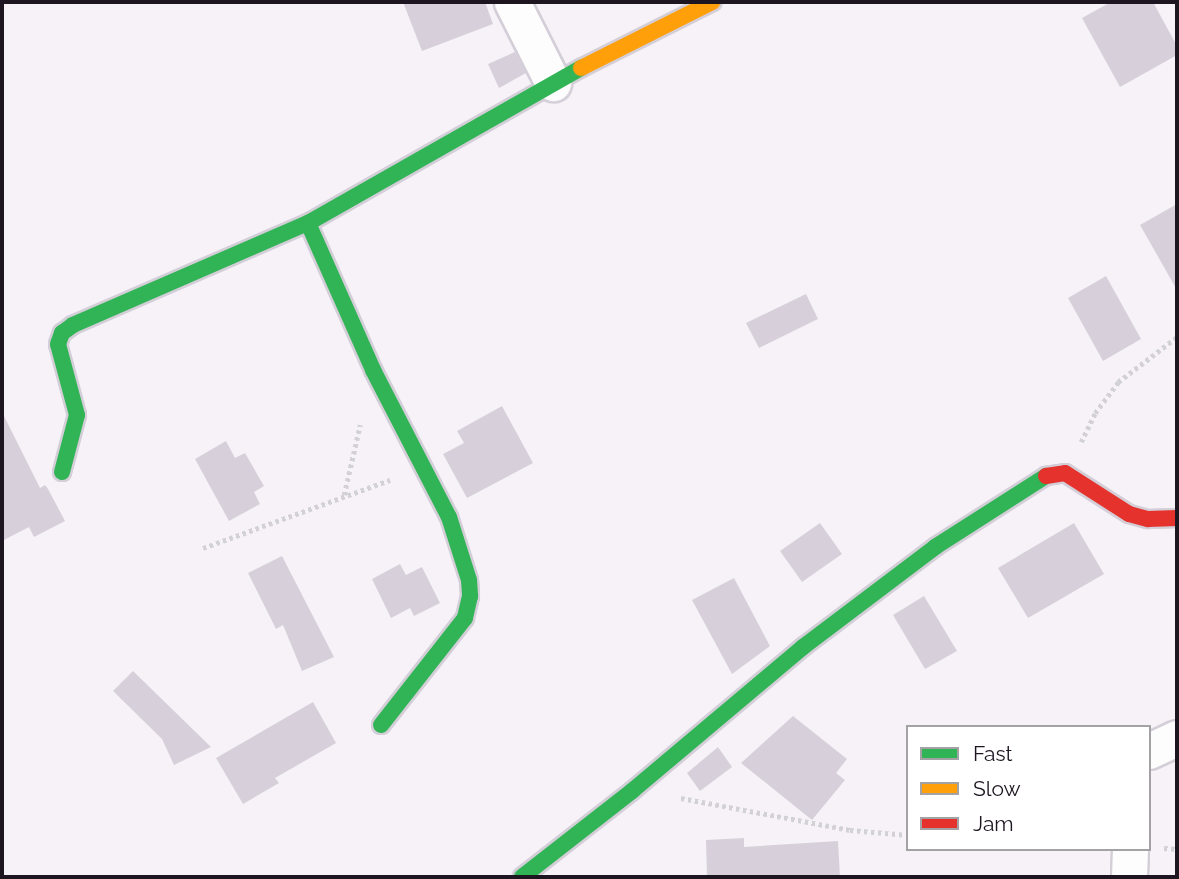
<!DOCTYPE html>
<style>
body{margin:0}
#map{position:relative;width:1179px;height:879px;overflow:hidden;background:#f6f2f8;font-family:Raleway,sans-serif}
div>[style]{position:absolute}
.building>*{inset:0;background:#d7d0db}
.path>*{height:4.5px;margin-top:-2.25px;transform-origin:0;background:repeating-linear-gradient(90deg,#d2d1d3 0 3.5px,transparent 0 7px)}
.roads{filter:drop-shadow(2px 0 #d3ced7) drop-shadow(-2px 0 #d3ced7) drop-shadow(0 2px #d3ced7) drop-shadow(0 -2px #d3ced7)}
.street>*{height:35px;margin:-17.5px;padding:0 17.5px;transform-origin:17.5px;border-radius:17.5px;background:#fefdfe}
.fast>*{height:16px;margin:-8px;padding:0 8px;transform-origin:8px;border-radius:8px;background:#30b455}
.slow>*{height:16px;margin:-8px;padding:0 8px;transform-origin:8px;border-radius:8px;background:#ff9f0a}
.jam>*{height:16px;margin:-8px;padding:0 8px;transform-origin:8px;border-radius:8px;background:#e5322d}
span{translate:-50% -50%;white-space:nowrap;text-align:center;line-height:1.15;-webkit-text-stroke:6px #fff;paint-order:stroke}
.frame{position:absolute;inset:0;border:4px solid #1d1620;pointer-events:none}
.legend{position:absolute;left:906px;top:725px;width:245px;height:126px;box-sizing:border-box;background:#fff;border:2px solid #a5a2a6;margin:0;padding:9px 12px;list-style:none;font-size:21px;color:#1d1620}
.legend li{display:flex;align-items:center;gap:14px;height:35px}
.legend b{width:35px;border:2px solid #a5a2a6}
</style>
<div id="map">
<div class="building">
<div style="clip-path:polygon(403px 2px,485px 2px,493px 24px,422px 51px)"></div>
<div style="clip-path:polygon(1111px 2px,1153px 2px,1177px 46px,1177px 55px,1120px 87px,1082px 18px)"></div>
<div style="clip-path:polygon(515px 52px,526px 73px,499px 88px,488px 64px)"></div>
<div style="clip-path:polygon(1177px 204px,1177px 290px,1140px 225px)"></div>
<div style="clip-path:polygon(1106px 276px,1141px 339px,1103px 361px,1068px 298px)"></div>
<div style="clip-path:polygon(806px 294px,818px 319px,759px 348px,746px 323px)"></div>
<div style="clip-path:polygon(502px 406px,533px 463px,467px 498px,443px 454px,464px 443px,457px 431px)"></div>
<div style="clip-path:polygon(2px 412px,40px 488px,45px 485px,48px 489px,65px 521px,34px 537px,29px 527px,2px 541px)"></div>
<div style="clip-path:polygon(226px 441px,235px 458px,245px 453px,264px 486px,254px 492px,260px 504px,229px 521px,195px 459px)"></div>
<div style="clip-path:polygon(820px 523px,842px 554px,802px 582px,780px 551px)"></div>
<div style="clip-path:polygon(1074px 523px,1104px 574px,1028px 618px,998px 568px)"></div>
<div style="clip-path:polygon(282px 556px,334px 657px,302px 671px,283px 625px,276px 629px,248px 573px)"></div>
<div style="clip-path:polygon(400px 564px,406px 575px,422px 567px,440px 603px,414px 616px,410px 608px,391px 618px,372px 579px)"></div>
<div style="clip-path:polygon(734px 578px,770px 646px,732px 674px,692px 600px)"></div>
<div style="clip-path:polygon(924px 596px,957px 651px,925px 669px,893px 615px)"></div>
<div style="clip-path:polygon(133px 671px,211px 747px,174px 765px,162px 739px,113px 691px)"></div>
<div style="clip-path:polygon(313px 702px,336px 743px,275px 778px,279px 783px,243px 804px,216px 758px)"></div>
<div style="clip-path:polygon(793px 716px,847px 759px,836px 773px,845px 780px,812px 820px,741px 763px)"></div>
<div style="clip-path:polygon(718px 747px,732px 767px,700px 791px,687px 773px)"></div>
<div style="clip-path:polygon(744px 838px,744px 847px,838px 841px,840px 877px,707px 877px,706px 840px)"></div>
</div>
<div class="path">
<div style="left:1081px;top:442px;width:32px;rotate:-64deg"></div>
<div style="left:1095px;top:413px;width:39px;rotate:-53deg"></div>
<div style="left:1118px;top:382px;width:74px;rotate:-37.3deg"></div>
<div style="left:344px;top:495px;width:72px;rotate:-77.1deg"></div>
<div style="left:203px;top:548px;width:199px;rotate:-20deg"></div>
<div style="left:681px;top:798px;width:172px;rotate:10.7deg"></div>
<div style="left:850px;top:830px;width:58px;rotate:4.9deg"></div>
<div style="left:1164px;top:848px;width:13px;rotate:4deg"></div>
</div>
<div class="roads">
<div class="street">
<div style="left:512px;top:2px;width:91px;rotate:63.2deg"></div>
<div style="left:1149px;top:751px;width:31px;rotate:-25deg"></div>
<div style="left:1129px;top:877px;width:28px;rotate:-88deg"></div>
</div>
<div class="fast">
<div style="left:308px;top:223px;width:161px;rotate:66.1deg"></div>
<div style="left:373px;top:370px;width:165px;rotate:62.7deg"></div>
<div style="left:449px;top:517px;width:66px;rotate:72.4deg"></div>
<div style="left:469px;top:580px;width:16px;rotate:86deg"></div>
<div style="left:470px;top:596px;width:23px;rotate:103deg"></div>
<div style="left:465px;top:618px;width:136px;rotate:128.1deg"></div>
<div style="left:62px;top:472px;width:59px;rotate:-75.3deg"></div>
<div style="left:77px;top:415px;width:73px;rotate:-105deg"></div>
<div style="left:58px;top:344px;width:12px;rotate:-70deg"></div>
<div style="left:62px;top:333px;width:14px;rotate:-36deg"></div>
<div style="left:73px;top:325px;width:256px;rotate:-23.5deg"></div>
<div style="left:308px;top:223px;width:314px;rotate:-29.6deg"></div>
<div style="left:522px;top:877px;width:140px;rotate:-38deg"></div>
<div style="left:632px;top:791px;width:224px;rotate:-40.1deg"></div>
<div style="left:803px;top:647px;width:166px;rotate:-37.1deg"></div>
<div style="left:935px;top:547px;width:132px;rotate:-32.6deg"></div>
</div>
<div class="slow">
<div style="left:581px;top:68px;width:147px;rotate:-26.7deg"></div>
</div>
<div class="jam">
<div style="left:1046px;top:476px;width:19px;rotate:-9deg"></div>
<div style="left:1065px;top:473px;width:76px;rotate:32.6deg"></div>
<div style="left:1129px;top:514px;width:20px;rotate:15deg"></div>
<div style="left:1148px;top:519px;width:29px;rotate:-2deg"></div>
</div>
</div>
<div class="frame"></div>
<ul class="legend">
<li><b style="height:9px;background:#30b455"></b>Fast</li>
<li><b style="height:9px;background:#ff9f0a"></b>Slow</li>
<li><b style="height:9px;background:#e5322d"></b>Jam</li>
</ul>
</div>
